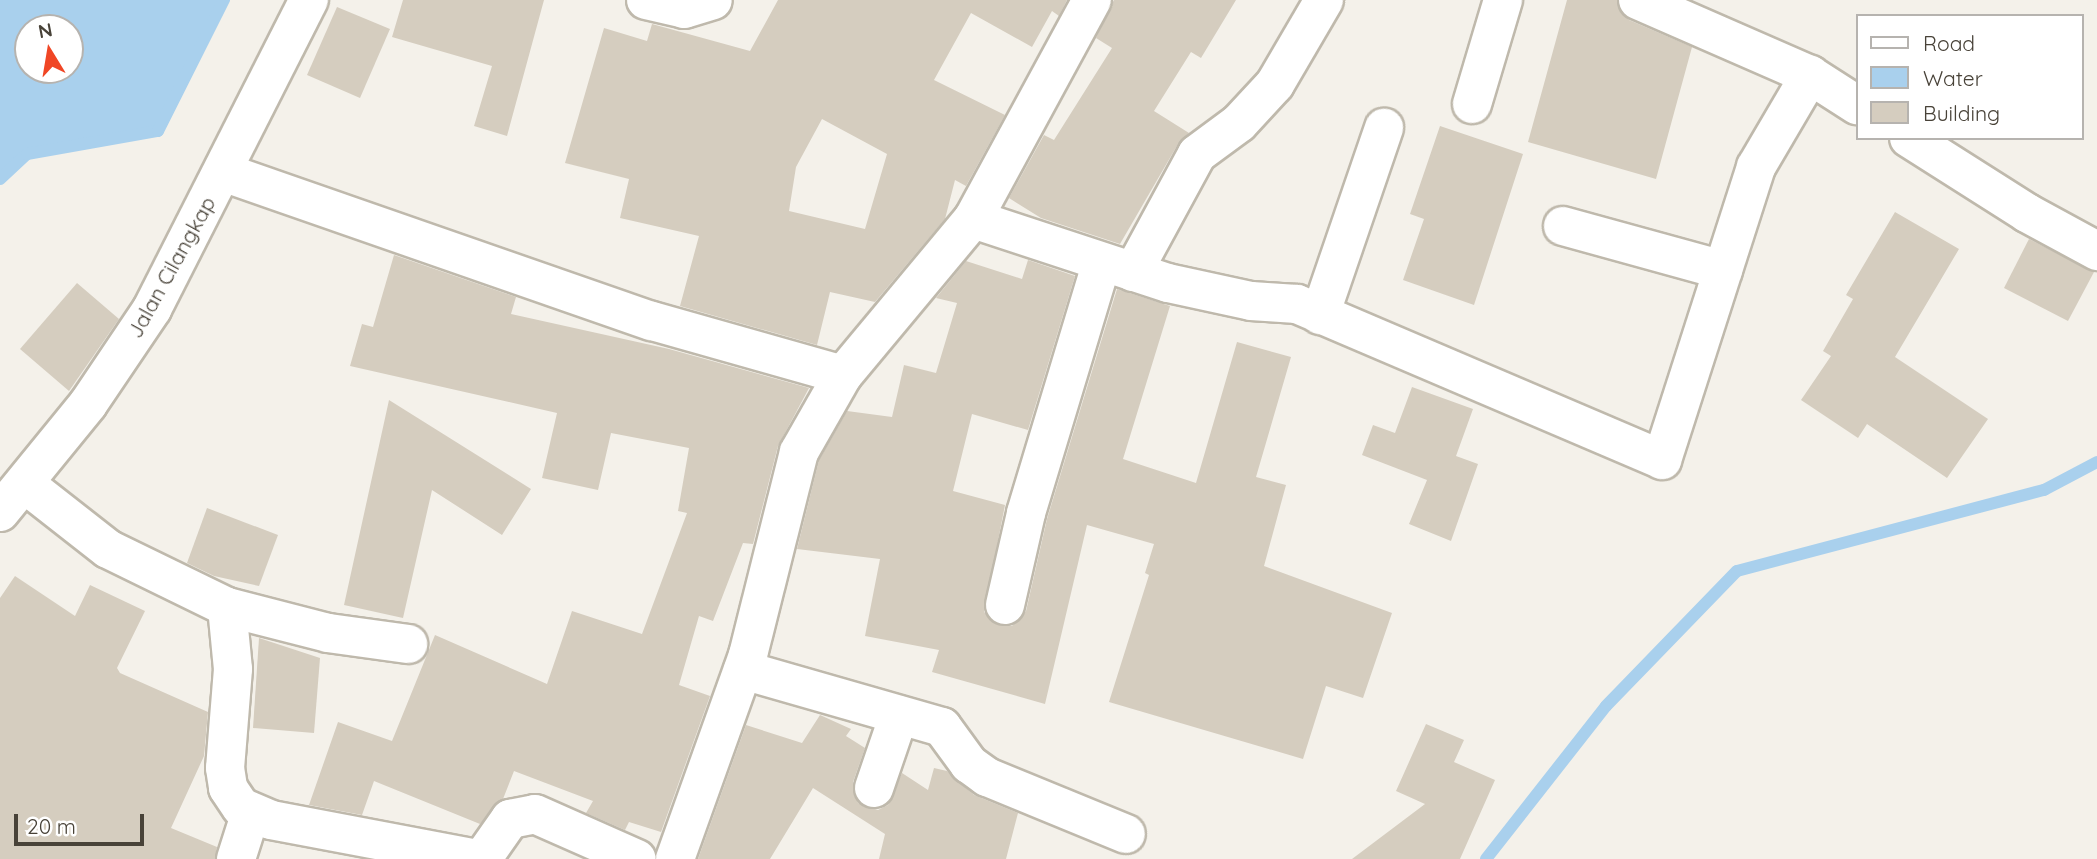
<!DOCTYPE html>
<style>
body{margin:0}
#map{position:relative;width:2097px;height:859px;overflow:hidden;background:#f4f1ea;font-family:Quicksand,sans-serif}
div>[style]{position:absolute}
.water>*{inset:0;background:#a9d0ed}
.stream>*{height:12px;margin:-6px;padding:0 6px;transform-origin:6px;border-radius:6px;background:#a9d0ed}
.building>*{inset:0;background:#d5cdbf}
.roads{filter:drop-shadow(2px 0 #bfb9ac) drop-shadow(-2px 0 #bfb9ac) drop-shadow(0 2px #bfb9ac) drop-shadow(0 -2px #bfb9ac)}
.minor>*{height:38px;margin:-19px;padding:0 19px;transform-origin:19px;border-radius:19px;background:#fff}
span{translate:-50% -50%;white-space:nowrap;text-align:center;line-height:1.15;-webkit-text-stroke:7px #fff;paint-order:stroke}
.street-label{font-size:21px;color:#484238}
.legend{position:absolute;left:1856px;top:14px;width:228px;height:126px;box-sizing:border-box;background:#fff;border:2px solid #b6b3af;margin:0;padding:9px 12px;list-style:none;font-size:21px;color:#484238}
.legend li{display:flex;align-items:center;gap:14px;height:35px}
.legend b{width:35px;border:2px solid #b6b3af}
.north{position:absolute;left:14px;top:14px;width:70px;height:70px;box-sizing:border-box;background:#fff;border:2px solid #b6b3af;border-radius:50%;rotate:349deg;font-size:19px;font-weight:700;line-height:28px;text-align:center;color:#484238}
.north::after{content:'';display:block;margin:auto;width:24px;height:32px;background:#f04625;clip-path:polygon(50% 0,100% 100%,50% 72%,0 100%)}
.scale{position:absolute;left:14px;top:814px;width:130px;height:32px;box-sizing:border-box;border:4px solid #484238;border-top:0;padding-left:9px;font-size:21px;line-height:24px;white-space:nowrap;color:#484238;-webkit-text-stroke:5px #fff;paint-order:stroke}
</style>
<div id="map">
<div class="water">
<div style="clip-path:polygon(evenodd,0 0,224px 0,158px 131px,27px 154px,0 179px,0 0,28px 28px,70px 28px,70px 70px,28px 70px,28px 28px)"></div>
</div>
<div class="stream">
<div style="left:0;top:179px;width:37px;rotate:-43deg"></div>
<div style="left:27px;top:154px;width:133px;rotate:-10deg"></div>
<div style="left:158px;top:131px;width:147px;rotate:-63.3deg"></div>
<div style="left:1486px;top:859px;width:194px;rotate:-51.9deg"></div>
<div style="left:1606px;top:706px;width:188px;rotate:-45.9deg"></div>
<div style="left:1737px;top:571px;width:318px;rotate:-14.8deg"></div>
<div style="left:2044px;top:490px;width:60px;rotate:-27.8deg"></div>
</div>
<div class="building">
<div style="clip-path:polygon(403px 0,544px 0,507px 136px,474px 126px,492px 66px,392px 37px)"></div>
<div style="clip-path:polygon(evenodd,778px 0,1067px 0,1059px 16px,1052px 11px,1032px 47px,971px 13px,934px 80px,1005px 115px,966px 186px,955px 180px,945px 219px,875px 302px,830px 292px,817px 345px,680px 306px,699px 236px,620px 218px,629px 179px,565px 163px,604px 28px,647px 41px,652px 24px,750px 51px,778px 0,822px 119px,887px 154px,865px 229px,789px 211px,796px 167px,822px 119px)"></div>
<div style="clip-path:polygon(1114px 0,1236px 0,1201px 58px,1191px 52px,1154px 111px,1189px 133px,1178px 144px,1120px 244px,1041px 218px,1009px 198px,1044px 135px,1054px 140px,1112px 48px,1096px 38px)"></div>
<div style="clip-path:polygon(1567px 0,1617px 0,1629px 20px,1692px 47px,1656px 179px,1528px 142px)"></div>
<div style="clip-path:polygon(337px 7px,390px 29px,360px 98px,307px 75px)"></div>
<div style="clip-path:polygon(1440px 126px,1523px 154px,1474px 305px,1403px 280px,1424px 219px,1410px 214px)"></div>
<div style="clip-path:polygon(1895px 212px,1959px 249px,1895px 357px,1988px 419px,1947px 478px,1867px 424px,1858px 438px,1801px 400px,1831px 356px,1823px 351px,1853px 299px,1846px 295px)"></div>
<div style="clip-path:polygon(2029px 239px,2094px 272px,2068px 321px,2004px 288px)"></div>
<div style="clip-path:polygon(394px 255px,516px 297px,511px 314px,669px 349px,809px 388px,778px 446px,753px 544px,743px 543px,713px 621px,699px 616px,679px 685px,710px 696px,661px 832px,629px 822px,625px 830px,586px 813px,593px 801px,514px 771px,503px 799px,480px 824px,374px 781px,362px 815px,309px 805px,338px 722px,392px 741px,435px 635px,547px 684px,572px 611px,642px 634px,687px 513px,678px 511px,689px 448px,611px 433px,598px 490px,542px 478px,557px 413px,350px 366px,362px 324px,373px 327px)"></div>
<div style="clip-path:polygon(1028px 260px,1075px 276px,1028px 430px,972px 414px,953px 491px,1005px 505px,984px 612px,1001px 626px,1012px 626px,1026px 611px,1047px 519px,1117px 289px,1170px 306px,1123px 459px,1196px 483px,1237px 342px,1291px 357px,1256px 477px,1286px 485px,1264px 566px,1392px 613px,1363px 698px,1326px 686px,1303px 759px,1109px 702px,1149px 575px,1145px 573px,1154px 544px,1087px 525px,1045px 704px,932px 672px,939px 650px,865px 636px,880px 559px,797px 549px,819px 460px,847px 411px,892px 417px,904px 365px,936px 373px,957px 303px,936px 298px,966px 261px,1022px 279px)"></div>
<div style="clip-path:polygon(77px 283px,119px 319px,69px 391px,20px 349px)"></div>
<div style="clip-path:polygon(1412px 387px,1473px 409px,1456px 456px,1478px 464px,1451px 541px,1409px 524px,1427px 480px,1362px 455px,1373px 425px,1395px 433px)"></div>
<div style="clip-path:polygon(389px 400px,531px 489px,502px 535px,432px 490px,403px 618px,344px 605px)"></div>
<div style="clip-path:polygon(207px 508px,278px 535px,259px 586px,214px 576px,187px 563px)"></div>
<div style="clip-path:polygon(15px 576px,75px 616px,90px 585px,145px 611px,117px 668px,120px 673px,208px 712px,204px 756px,171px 828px,217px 847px,215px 859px,0 859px,0 598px)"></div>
<div style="clip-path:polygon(259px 638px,320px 658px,314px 733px,253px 728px)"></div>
<div style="clip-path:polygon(820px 715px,851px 729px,846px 736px,865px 748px,853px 782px,858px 803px,878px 810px,888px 805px,902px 773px,928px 790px,934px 768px,947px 771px,974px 795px,1018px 813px,1006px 859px,879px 859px,885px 834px,813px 788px,770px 859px,698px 859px,746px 725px,802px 743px)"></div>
<div style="clip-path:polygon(1426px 724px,1464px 740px,1454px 762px,1495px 780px,1460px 859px,1352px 859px,1425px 804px,1396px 791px)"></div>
</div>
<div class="roads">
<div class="minor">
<div style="left:646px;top:0;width:39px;rotate:13deg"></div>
<div style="left:684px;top:9px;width:30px;rotate:-17deg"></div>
<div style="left:1638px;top:0;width:188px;rotate:23.6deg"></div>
<div style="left:1810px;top:75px;width:56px;rotate:32.6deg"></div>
<div style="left:1472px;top:104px;width:109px;rotate:-73.4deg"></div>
<div style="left:1909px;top:138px;width:140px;rotate:32.4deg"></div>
<div style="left:2027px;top:213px;width:80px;rotate:28.5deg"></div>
<div style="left:223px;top:172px;width:454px;rotate:19.2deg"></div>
<div style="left:652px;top:321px;width:198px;rotate:15.8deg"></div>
<div style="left:973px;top:219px;width:205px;rotate:18.2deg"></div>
<div style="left:1168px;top:283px;width:85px;rotate:12.2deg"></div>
<div style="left:1251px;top:301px;width:46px;rotate:3.7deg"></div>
<div style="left:1297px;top:304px;width:397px;rotate:23.1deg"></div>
<div style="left:1662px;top:460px;width:308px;rotate:-72.2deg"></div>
<div style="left:1756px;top:167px;width:107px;rotate:-59.6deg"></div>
<div style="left:1563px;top:226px;width:166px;rotate:15.4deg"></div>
<div style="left:1133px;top:272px;width:134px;rotate:-61.5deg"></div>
<div style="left:1197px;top:154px;width:52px;rotate:-36.4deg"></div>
<div style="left:1239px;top:123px;width:53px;rotate:-47.3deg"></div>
<div style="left:1275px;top:84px;width:97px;rotate:-59.7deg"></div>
<div style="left:1320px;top:315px;width:198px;rotate:-71.1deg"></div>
<div style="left:25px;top:484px;width:105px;rotate:38.1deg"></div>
<div style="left:108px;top:549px;width:132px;rotate:26deg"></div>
<div style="left:227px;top:607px;width:62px;rotate:84.5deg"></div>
<div style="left:233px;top:669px;width:99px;rotate:94.6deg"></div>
<div style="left:225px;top:768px;width:20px;rotate:81deg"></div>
<div style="left:228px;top:788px;width:23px;rotate:56deg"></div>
<div style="left:241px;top:807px;width:33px;rotate:23deg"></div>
<div style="left:271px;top:820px;width:211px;rotate:10.7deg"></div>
<div style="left:0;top:512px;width:139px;rotate:-50.8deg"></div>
<div style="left:88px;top:404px;width:115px;rotate:-56deg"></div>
<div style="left:152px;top:309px;width:347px;rotate:-63.1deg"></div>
<div style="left:1005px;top:605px;width:94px;rotate:-77.1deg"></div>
<div style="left:1026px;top:513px;width:262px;rotate:-73.2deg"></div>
<div style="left:227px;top:607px;width:104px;rotate:14.4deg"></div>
<div style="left:328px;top:633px;width:81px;rotate:7.8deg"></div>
<div style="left:743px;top:670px;width:207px;rotate:16deg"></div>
<div style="left:942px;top:727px;width:46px;rotate:53.9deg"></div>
<div style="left:969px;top:764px;width:22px;rotate:36deg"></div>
<div style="left:987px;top:777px;width:150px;rotate:22.3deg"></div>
<div style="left:874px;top:788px;width:77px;rotate:-71.1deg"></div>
<div style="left:236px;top:859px;width:49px;rotate:-72.3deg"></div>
<div style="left:482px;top:859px;width:49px;rotate:-55deg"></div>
<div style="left:510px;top:819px;width:25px;rotate:-11deg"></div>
<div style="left:535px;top:814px;width:111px;rotate:23.8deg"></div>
<div style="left:675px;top:859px;width:217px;rotate:-70.3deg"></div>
<div style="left:748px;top:655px;width:209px;rotate:-75.9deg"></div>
<div style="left:799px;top:452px;width:89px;rotate:-60.3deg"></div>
<div style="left:843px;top:375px;width:203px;rotate:-50.2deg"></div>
<div style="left:973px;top:219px;width:249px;rotate:-61.5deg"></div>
</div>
</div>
<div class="street-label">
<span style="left:171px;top:267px;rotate:-61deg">Jalan Cilangkap</span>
</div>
<ul class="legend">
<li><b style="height:9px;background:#fff"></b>Road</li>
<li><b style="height:19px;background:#a9d0ed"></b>Water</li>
<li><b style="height:19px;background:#d5cdbf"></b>Building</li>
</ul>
<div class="north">N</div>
<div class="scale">20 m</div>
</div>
